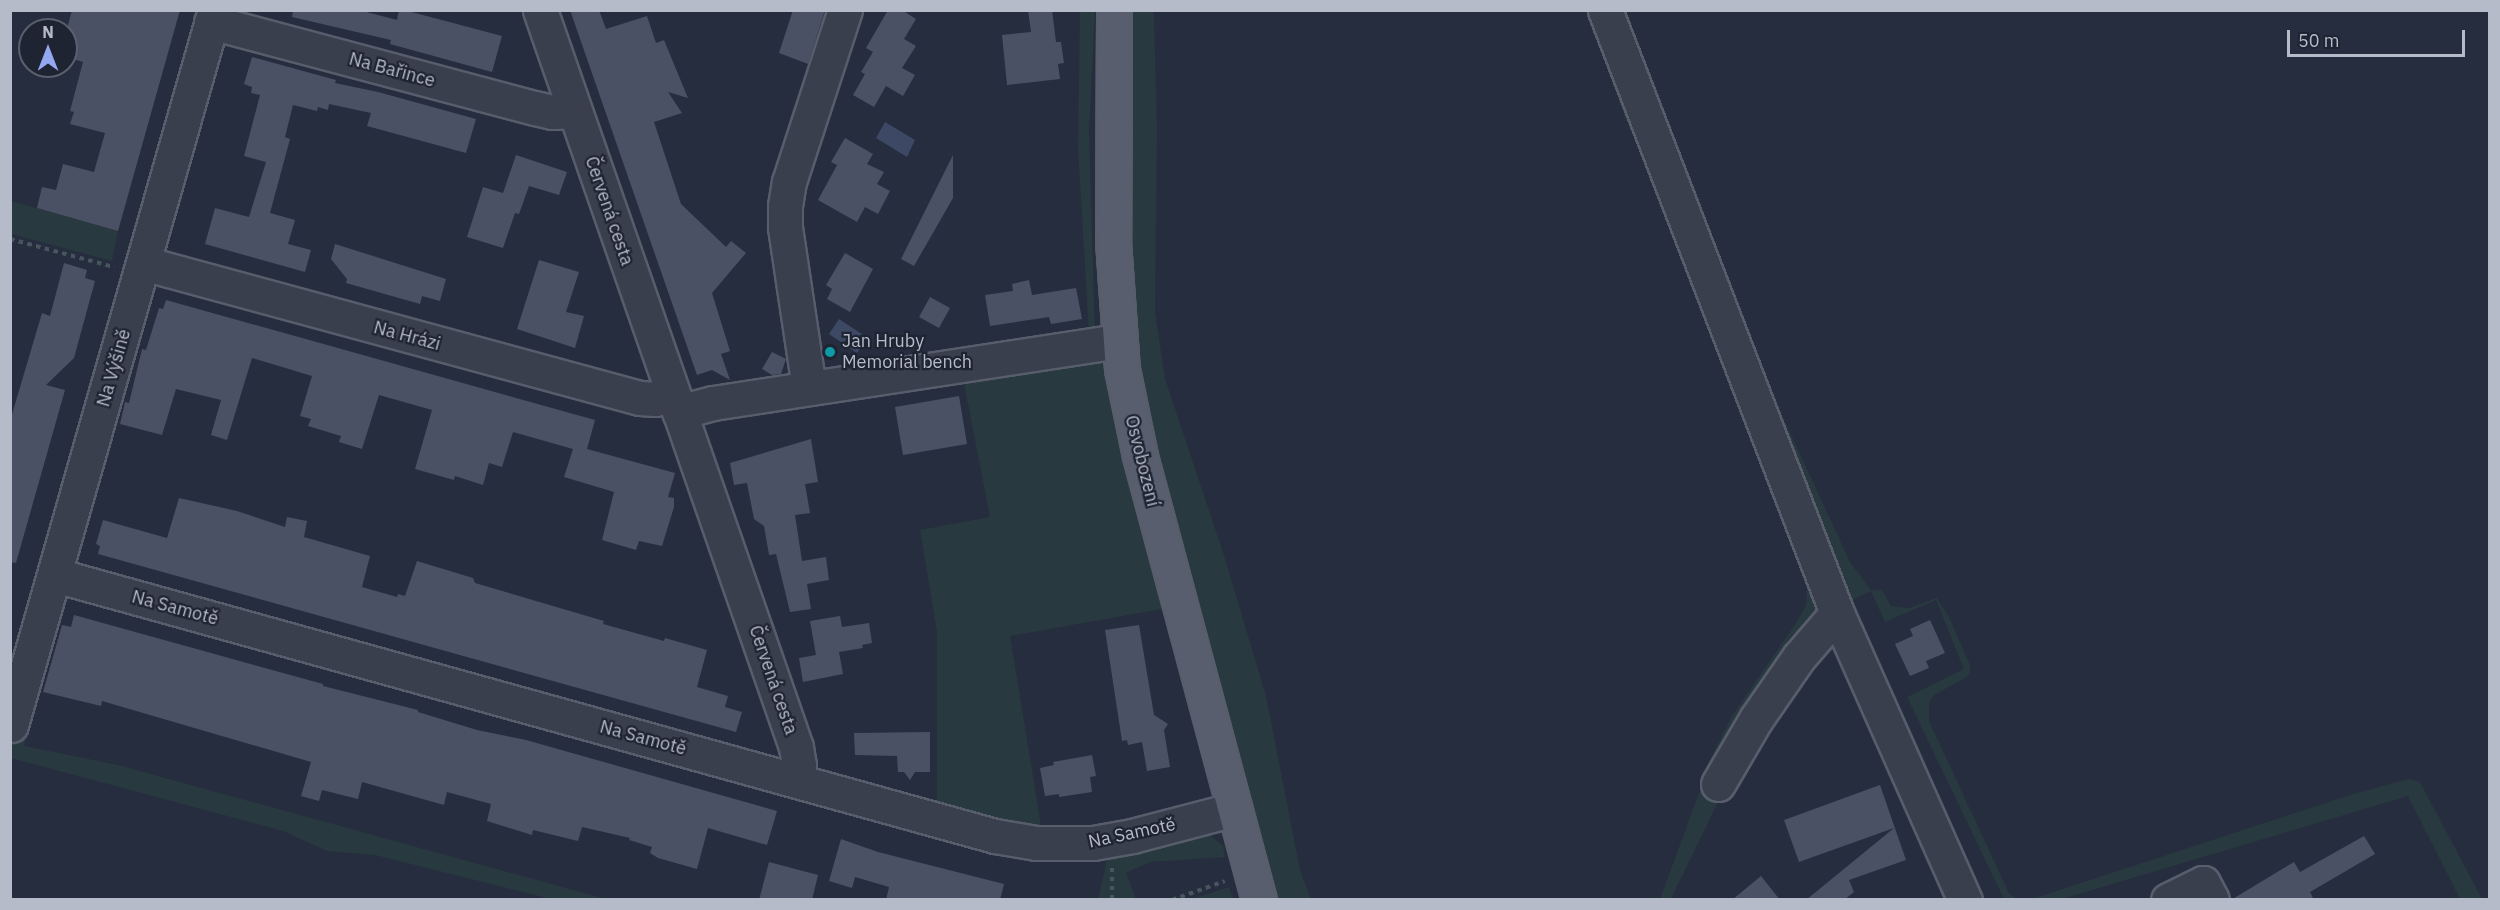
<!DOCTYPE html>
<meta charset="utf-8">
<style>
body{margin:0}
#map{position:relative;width:2500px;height:910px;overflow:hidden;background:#262d3e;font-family:"IBM Plex Sans",sans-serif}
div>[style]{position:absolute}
.green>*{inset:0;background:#28393f}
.water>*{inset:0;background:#3d4865}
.building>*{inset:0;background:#4b5164}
.path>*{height:4px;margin-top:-2px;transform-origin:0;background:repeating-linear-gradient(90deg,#46565c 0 4.5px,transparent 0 9px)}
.roads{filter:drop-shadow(2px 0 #585d6c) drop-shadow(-2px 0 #585d6c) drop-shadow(0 2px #585d6c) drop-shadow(0 -2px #585d6c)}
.minor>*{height:33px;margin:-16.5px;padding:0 16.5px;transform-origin:16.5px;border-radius:16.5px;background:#3a3f4e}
.major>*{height:33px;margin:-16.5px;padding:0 16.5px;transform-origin:16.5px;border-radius:16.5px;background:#585e6e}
.dots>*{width:16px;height:16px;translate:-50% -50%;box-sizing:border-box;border:3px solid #1f2433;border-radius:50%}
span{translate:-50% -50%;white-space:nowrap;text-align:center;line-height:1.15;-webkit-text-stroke:4.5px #1f2433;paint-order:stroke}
.street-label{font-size:18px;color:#b6bbc9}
.poi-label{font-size:18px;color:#b6bbc9}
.left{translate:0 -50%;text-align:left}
.frame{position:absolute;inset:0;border:12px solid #b6bbc9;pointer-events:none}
.north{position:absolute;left:18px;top:18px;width:60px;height:60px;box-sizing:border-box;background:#1f2433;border:2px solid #5b606f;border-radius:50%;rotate:0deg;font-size:16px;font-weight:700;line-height:24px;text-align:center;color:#b6bbc9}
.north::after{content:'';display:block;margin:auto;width:21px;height:27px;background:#93a8f1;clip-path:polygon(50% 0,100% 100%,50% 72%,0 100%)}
.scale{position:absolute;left:2287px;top:30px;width:178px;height:27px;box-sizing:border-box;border:3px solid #b6bbc9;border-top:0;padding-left:8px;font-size:18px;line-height:21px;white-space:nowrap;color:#b6bbc9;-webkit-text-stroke:4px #1f2433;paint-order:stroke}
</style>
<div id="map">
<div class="green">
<div style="clip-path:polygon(1080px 11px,1095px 11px,1089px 131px,1095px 333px,1089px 334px,1078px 149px)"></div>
<div style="clip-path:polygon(1128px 11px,1154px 11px,1157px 130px,1155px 312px,1165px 379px,1222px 549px,1266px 696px,1300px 870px,1311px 899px,1278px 899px,1262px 843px,1254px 834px,1142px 402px,1129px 305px)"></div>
<div style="clip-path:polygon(1588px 11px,1624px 11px,1780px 411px,1850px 562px,1871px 590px,1882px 590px,1891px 606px,1909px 608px,1937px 598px,1950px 619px,1970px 665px,1970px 672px,1967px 677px,1934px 695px,1929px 702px,1929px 721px,2009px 893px,2017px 899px,2004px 899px,1907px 697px,1964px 669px,1936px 600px,1885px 622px,1871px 591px,1834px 609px,1807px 634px,1791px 636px,1709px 768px,1707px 765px,1732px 716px,1794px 626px,1806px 606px,1807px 589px,1796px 548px,1743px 418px,1650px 170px,1625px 118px)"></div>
<div style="clip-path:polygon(11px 201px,118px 231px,112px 261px,11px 234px)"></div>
<div style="clip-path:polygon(1100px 355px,1162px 609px,1010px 636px,1042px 831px,937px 808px,937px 632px,920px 530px,990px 517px,962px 373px)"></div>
<div style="clip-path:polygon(10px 726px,28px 730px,24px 746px,118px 765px,606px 899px,551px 899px,375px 855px,327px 851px,283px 831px,11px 758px)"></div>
<div style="clip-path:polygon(1707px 771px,1724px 790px,1671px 899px,1660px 899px)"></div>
<div style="clip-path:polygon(2409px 779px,2420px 782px,2482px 899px,2460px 899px,2408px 796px,2062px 899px,2032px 899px,2353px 794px)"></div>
<div style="clip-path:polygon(1209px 834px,1223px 846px,1225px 857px,1150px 862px,1126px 873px,1136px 899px,1098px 900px,1108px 856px)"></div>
<div style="clip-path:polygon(1229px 887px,1233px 899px,1192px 899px)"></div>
</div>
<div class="water">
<div style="clip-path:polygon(885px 122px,915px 140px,907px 157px,876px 138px)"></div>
<div style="clip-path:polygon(839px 319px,868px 338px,857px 353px,829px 334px)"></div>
</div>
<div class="building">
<div style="clip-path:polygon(72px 10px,180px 10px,118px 231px,37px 208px,42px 187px,56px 190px,63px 164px,94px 172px,105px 133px,70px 124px,74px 112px,70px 111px,83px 62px,66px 57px,66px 32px)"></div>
<div style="clip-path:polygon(293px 10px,359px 10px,397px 20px,399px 10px,404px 10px,502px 36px,492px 72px,390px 44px,391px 40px,292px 17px)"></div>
<div style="clip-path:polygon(570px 10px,599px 10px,606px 29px,647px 16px,656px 43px,664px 40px,688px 98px,668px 92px,682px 113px,654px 122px,681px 204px,726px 247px,731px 241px,746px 253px,712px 293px,730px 351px,721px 354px,730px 380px,712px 370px,697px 375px)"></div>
<div style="clip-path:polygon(793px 10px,825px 10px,808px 64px,779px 53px)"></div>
<div style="clip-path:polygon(888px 10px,902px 10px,916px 19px,904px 39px,916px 46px,902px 68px,915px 75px,903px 96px,886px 86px,874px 107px,853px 95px,865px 74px,861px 72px,873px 52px,866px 48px)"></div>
<div style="clip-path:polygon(1028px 10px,1052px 10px,1056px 42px,1061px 42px,1064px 63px,1058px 64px,1060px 79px,1007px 85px,1002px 35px,1031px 32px)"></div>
<div style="clip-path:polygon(252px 57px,336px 80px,335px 83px,378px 92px,476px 119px,466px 153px,367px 126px,371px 113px,329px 104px,328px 110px,318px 107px,317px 111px,293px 105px,285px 137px,290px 139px,270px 213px,295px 220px,288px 244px,311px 250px,305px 272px,205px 244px,215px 208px,249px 217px,266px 162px,244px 156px,260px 95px,251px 93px,252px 87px,244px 84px)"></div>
<div style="clip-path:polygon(845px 138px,873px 154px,867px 164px,884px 172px,877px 184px,890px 191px,878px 214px,865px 207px,857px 222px,818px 200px,837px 165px,831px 162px)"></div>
<div style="clip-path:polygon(516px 155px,567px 172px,559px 195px,529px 186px,519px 214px,515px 213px,503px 248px,467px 237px,483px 187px,503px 193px)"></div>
<div style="clip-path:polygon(953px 155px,953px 198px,914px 266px,901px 259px)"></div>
<div style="clip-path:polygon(335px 244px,446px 279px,440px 301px,422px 296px,420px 304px,346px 283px,347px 279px,331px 259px)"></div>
<div style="clip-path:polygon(845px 253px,873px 269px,850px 312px,827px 299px,832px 289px,826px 285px)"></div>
<div style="clip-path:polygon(539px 260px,579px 272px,566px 312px,584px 316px,575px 348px,517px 329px)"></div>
<div style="clip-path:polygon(64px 263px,87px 270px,85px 278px,95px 281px,74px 358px,46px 385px,65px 390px,16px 563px,10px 562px,10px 421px,42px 313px,50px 316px)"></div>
<div style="clip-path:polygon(1029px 280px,1032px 295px,1076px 288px,1082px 319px,1051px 324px,1049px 317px,990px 326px,985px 295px,1013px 291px,1012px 284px)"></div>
<div style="clip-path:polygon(930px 297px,950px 308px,939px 328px,919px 317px)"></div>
<div style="clip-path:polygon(166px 300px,595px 420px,587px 449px,675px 473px,668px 497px,674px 498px,674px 507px,662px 546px,639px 541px,636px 550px,602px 540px,614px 492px,564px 477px,573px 449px,513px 432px,502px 467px,489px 463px,483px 485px,455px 476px,454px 480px,415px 469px,432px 410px,379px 395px,362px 449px,339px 442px,341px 436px,308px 426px,311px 419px,300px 416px,312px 376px,252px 358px,227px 440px,211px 435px,221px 400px,176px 389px,162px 435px,120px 424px,125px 402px,129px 403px,142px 349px,146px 350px,159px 308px,163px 309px)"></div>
<div style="clip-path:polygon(772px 352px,786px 359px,781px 374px,772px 375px,762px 369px)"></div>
<div style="clip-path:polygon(959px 396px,967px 444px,903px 455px,895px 407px)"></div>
<div style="clip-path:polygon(811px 439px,818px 482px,805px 484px,810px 513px,795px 515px,802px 561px,826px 557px,829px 580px,807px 584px,811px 609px,790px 612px,776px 554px,769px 555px,764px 526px,754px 519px,747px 483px,734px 485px,730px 463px)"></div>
<div style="clip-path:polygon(179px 498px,237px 511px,285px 527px,287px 517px,307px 521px,304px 537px,370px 556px,362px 587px,397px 597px,398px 594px,405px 596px,417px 561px,473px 578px,475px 583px,604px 621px,603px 624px,664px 641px,665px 638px,707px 650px,697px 687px,728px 696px,725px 707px,742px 712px,736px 732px,98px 554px,100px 546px,96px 544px,103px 520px,167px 538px)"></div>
<div style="clip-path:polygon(74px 615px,323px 684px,323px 686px,418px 710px,418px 712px,477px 730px,526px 740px,777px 811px,767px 845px,708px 828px,697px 869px,658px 858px,650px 853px,652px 847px,629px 840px,630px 838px,582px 827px,578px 841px,533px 830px,532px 835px,487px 821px,491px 804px,447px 792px,444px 805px,362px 782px,358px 799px,322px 790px,319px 801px,301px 796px,311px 762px,102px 701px,101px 706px,43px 692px,62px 625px,71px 627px)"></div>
<div style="clip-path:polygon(840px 616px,842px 627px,869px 623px,872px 643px,862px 645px,863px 648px,839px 652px,843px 674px,803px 682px,799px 658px,816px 655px,810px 621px)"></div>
<div style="clip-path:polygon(1930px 620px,1945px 653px,1926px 661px,1929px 668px,1910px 676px,1895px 644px,1913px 636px,1910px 629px)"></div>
<div style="clip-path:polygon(1139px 625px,1154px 715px,1168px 724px,1164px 730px,1170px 767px,1147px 771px,1142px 742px,1128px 745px,1127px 740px,1122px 741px,1105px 630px)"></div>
<div style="clip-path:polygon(930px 732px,930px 772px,915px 772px,910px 780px,904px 772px,898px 772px,897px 756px,855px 755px,854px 733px)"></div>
<div style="clip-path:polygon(1092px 755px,1096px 776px,1090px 777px,1092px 792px,1059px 797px,1059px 794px,1045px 796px,1040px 768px,1054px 765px,1053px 762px)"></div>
<div style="clip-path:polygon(1880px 785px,1906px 860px,1849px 880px,1854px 892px,1844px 900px,1806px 900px,1894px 828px,1799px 862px,1784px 820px)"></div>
<div style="clip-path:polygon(2364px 836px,2375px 854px,2310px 892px,2314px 900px,2231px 900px,2294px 862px,2300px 872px)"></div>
<div style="clip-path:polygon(841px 839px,878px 852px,1004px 884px,1000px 900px,886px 900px,889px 887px,855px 877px,852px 888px,829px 881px)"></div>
<div style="clip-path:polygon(769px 862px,818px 875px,812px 900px,759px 900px)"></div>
<div style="clip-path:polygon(1761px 876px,1780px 900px,1732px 900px)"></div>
</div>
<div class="path">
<div style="left:10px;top:239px;width:108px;rotate:15.1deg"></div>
<div style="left:1112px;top:868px;width:32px;rotate:90deg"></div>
<div style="left:1172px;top:900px;width:56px;rotate:-19.7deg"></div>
</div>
<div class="roads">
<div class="minor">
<div style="left:540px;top:10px;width:780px;rotate:70.85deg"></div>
<div style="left:796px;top:747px;width:18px;rotate:81deg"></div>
<div style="left:799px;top:765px;width:15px;rotate:94deg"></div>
<div style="left:1605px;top:10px;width:646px;rotate:68.96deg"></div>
<div style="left:1837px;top:613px;width:314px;rotate:66deg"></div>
<div style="left:211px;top:22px;width:335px;rotate:14.9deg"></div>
<div style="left:535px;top:108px;width:18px;rotate:13deg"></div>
<div style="left:553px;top:112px;width:21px;rotate:-3deg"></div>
<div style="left:143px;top:263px;width:515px;rotate:15.2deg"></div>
<div style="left:640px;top:398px;width:15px;rotate:4deg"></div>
<div style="left:655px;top:399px;width:18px;rotate:-13deg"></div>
<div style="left:809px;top:388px;width:163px;rotate:-98.5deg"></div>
<div style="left:785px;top:227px;width:21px;rotate:-90deg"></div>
<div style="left:785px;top:206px;width:24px;rotate:-81deg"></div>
<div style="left:789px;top:182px;width:181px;rotate:-72deg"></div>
<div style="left:679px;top:412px;width:35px;rotate:-15deg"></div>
<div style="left:713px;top:403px;width:411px;rotate:-8.7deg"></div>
<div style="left:55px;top:575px;width:976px;rotate:15.52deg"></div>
<div style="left:995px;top:836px;width:42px;rotate:9.7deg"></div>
<div style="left:1036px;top:843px;width:57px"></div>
<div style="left:1093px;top:843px;width:40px;rotate:-10deg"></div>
<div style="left:1132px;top:836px;width:106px;rotate:-14.7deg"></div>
<div style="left:11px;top:725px;width:744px;rotate:-74.08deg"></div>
<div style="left:1718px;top:784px;width:75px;rotate:-59.7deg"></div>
<div style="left:1756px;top:719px;width:75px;rotate:-55.3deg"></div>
<div style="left:1799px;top:657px;width:58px;rotate:-49.2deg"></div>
<div style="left:2168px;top:900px;width:39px;rotate:-26deg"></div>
<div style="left:2203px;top:883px;width:19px;rotate:62deg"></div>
</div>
<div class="major">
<div style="left:1114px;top:10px;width:231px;rotate:90.2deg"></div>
<div style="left:1113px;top:241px;width:128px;rotate:86deg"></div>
<div style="left:1122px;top:369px;width:89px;rotate:78.3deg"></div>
<div style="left:1140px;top:456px;width:460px;rotate:75deg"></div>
</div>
</div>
<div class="dots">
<div style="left:830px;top:352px;background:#0f9aa8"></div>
</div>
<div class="street-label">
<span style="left:392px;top:70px;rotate:15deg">Na Bařince</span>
<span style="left:609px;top:211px;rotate:71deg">Červená cesta</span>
<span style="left:407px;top:336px;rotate:15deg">Na Hrázi</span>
<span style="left:114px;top:368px;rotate:-74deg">Na Výšině</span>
<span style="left:1142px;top:461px;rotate:76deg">Osvobození</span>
<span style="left:175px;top:608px;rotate:15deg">Na Samotě</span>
<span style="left:773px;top:680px;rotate:71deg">Červená cesta</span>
<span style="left:643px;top:738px;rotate:15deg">Na Samotě</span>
<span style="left:1132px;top:833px;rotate:-12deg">Na Samotě</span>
</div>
<div class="poi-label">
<span class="left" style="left:842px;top:352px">Jan Hruby<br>Memorial bench</span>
</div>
<div class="frame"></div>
<div class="north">N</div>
<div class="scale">50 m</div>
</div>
